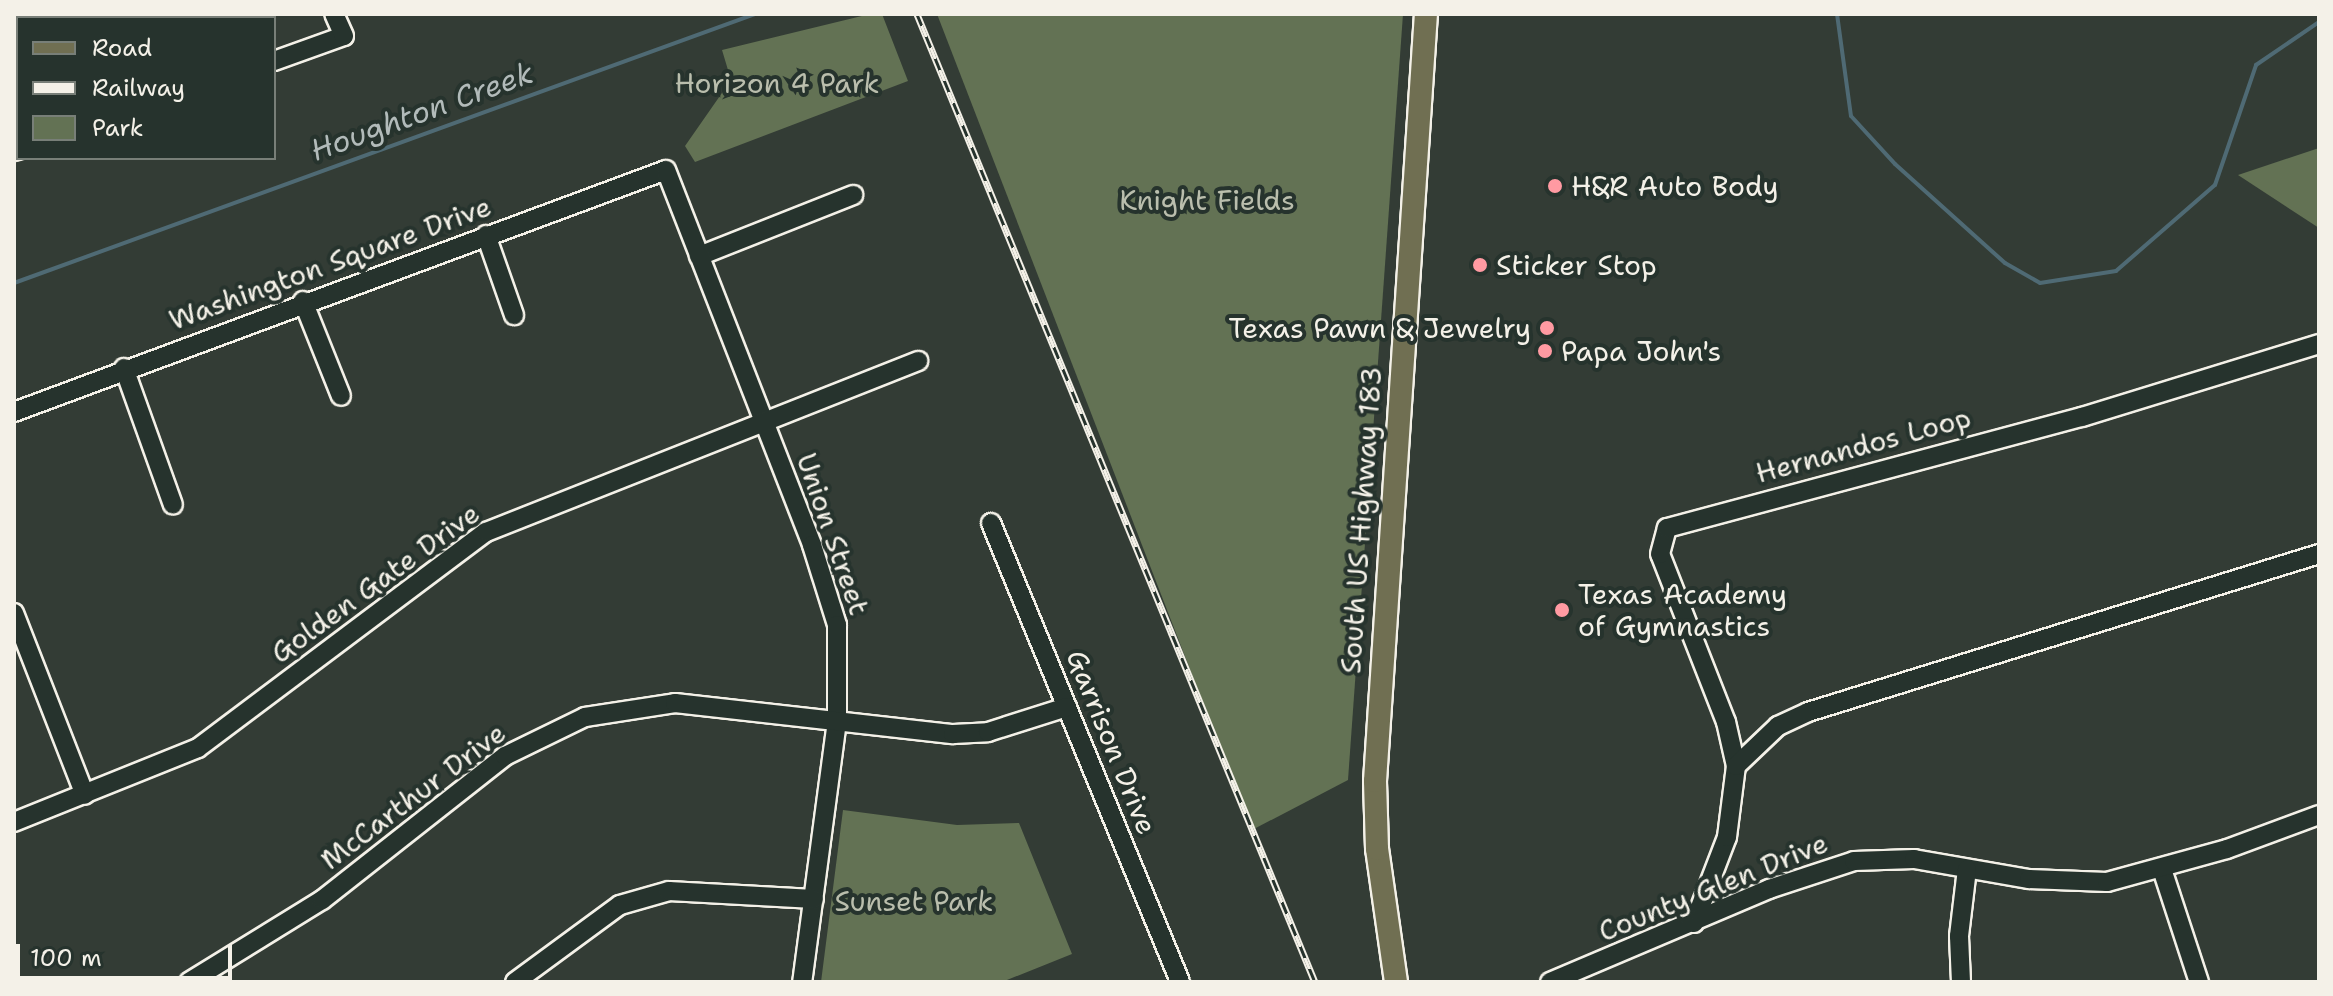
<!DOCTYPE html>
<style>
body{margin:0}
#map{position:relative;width:2333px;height:996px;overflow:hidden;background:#333c35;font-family:"Shantell Sans",sans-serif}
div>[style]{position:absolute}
.green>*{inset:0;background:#637254}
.stream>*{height:4px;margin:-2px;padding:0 2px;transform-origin:2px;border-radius:2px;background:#4f6a74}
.roads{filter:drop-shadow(2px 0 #f4f1e8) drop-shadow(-2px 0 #f4f1e8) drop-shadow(0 2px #f4f1e8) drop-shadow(0 -2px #f4f1e8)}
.minor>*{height:18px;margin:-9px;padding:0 9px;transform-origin:9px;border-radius:9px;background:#26332d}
.major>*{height:22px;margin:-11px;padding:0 11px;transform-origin:11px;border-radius:11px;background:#706f52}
.rail>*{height:7px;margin-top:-3.5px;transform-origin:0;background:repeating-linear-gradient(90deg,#26332d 0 12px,#f4f1e8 0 24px);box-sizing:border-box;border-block:2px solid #f4f1e8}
.dots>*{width:22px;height:22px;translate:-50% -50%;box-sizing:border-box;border:4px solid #26332d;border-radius:50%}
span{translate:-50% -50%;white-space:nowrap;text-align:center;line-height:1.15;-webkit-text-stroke:8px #26332d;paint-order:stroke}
.park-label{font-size:28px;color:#babead}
.poi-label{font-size:28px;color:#f4f1e8}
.left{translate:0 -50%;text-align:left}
.right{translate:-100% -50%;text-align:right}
.street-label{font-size:28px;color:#f4f1e8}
.water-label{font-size:30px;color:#b2bbba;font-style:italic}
.frame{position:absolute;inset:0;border:16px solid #f4f1e8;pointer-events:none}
.legend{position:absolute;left:16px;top:16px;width:260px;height:144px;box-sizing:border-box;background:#26332d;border:2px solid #787f78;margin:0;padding:10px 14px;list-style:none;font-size:24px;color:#f4f1e8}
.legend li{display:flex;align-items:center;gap:16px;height:40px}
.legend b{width:40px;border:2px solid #787f78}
.scale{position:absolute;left:16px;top:944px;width:216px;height:36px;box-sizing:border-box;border:4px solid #f4f1e8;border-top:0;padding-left:10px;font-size:24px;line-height:28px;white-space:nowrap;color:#f4f1e8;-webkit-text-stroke:6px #26332d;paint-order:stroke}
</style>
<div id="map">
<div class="green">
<div style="clip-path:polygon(870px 14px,882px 14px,908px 81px,695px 162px,685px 146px,731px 80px,722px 50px)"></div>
<div style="clip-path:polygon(937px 14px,1403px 14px,1348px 780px,1252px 830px)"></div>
<div style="clip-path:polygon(2319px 148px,2319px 228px,2238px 175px)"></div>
<div style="clip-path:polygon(843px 810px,957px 825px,1019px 823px,1072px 954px,1002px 982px,821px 982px)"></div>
</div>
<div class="stream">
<div style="left:1837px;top:14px;width:103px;rotate:82.2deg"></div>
<div style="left:1851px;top:116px;width:65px;rotate:47.5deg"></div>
<div style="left:1895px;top:164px;width:148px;rotate:42deg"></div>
<div style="left:2005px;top:263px;width:40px;rotate:29.7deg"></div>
<div style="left:2040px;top:283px;width:77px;rotate:-9deg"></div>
<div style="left:2116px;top:271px;width:131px;rotate:-41deg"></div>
<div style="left:2215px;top:185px;width:127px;rotate:-71.1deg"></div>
<div style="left:2256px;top:65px;width:76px;rotate:-34.3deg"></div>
<div style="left:14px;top:283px;width:788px;rotate:-19.95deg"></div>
</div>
<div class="roads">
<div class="minor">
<div style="left:274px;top:61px;width:74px;rotate:-19.7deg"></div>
<div style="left:344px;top:36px;width:24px;rotate:-114deg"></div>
<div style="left:14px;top:151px;width:4px;rotate:-14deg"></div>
<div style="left:486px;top:235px;width:85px;rotate:70.7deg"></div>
<div style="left:699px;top:256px;width:166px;rotate:-21.6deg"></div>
<div style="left:303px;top:301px;width:102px;rotate:68.2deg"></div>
<div style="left:124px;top:368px;width:145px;rotate:70.3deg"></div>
<div style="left:14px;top:412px;width:695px;rotate:-20.36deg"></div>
<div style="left:666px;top:170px;width:402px;rotate:68.7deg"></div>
<div style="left:812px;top:545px;width:84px;rotate:72.6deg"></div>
<div style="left:837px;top:625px;width:96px;rotate:90deg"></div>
<div style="left:837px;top:721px;width:263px;rotate:97.6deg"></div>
<div style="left:991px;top:523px;width:496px;rotate:67.6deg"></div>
<div style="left:14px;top:613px;width:195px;rotate:68.7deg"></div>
<div style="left:1736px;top:766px;width:45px;rotate:-102.8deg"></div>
<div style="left:1726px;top:722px;width:180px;rotate:-111.4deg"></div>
<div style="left:1660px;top:554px;width:27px;rotate:-75deg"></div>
<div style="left:1667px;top:528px;width:430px;rotate:-15deg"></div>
<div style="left:2082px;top:417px;width:248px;rotate:-17.1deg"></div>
<div style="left:14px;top:822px;width:198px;rotate:-21.9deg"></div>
<div style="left:198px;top:748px;width:360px;rotate:-36.9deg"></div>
<div style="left:486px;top:532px;width:465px;rotate:-21.6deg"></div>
<div style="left:2162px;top:869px;width:119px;rotate:71.9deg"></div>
<div style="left:1694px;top:923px;width:92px;rotate:-69deg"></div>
<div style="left:1727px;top:837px;width:72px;rotate:-82.8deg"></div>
<div style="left:1736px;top:766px;width:58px;rotate:-43.6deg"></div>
<div style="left:1778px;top:726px;width:33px;rotate:-25deg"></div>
<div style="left:1808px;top:712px;width:535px;rotate:-17.18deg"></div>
<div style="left:189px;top:982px;width:156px;rotate:-31.7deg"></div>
<div style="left:322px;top:900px;width:233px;rotate:-38.2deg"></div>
<div style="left:505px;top:756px;width:89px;rotate:-26deg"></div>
<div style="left:585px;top:717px;width:91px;rotate:-8.8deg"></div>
<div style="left:675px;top:703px;width:280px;rotate:6.4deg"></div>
<div style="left:953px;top:734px;width:35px;rotate:-3deg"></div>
<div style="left:988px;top:732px;width:83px;rotate:-17.6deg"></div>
<div style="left:515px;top:982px;width:130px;rotate:-36.3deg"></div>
<div style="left:620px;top:905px;width:51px;rotate:-15.9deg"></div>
<div style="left:669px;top:891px;width:145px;rotate:3.2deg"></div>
<div style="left:1550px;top:982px;width:238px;rotate:-23deg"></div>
<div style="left:1769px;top:889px;width:89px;rotate:-18.2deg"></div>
<div style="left:1854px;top:861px;width:60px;rotate:-1.9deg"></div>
<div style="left:1914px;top:859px;width:117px;rotate:9.9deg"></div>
<div style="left:2029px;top:879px;width:78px;rotate:2.2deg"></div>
<div style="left:2107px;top:882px;width:124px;rotate:-15.4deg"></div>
<div style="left:2227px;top:849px;width:98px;rotate:-20.3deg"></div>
<div style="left:1961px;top:982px;width:46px;rotate:-92.5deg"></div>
<div style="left:1959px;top:936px;width:67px;rotate:-83.2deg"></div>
</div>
<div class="major">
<div style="left:1396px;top:982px;width:134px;rotate:-98.1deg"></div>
<div style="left:1377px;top:849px;width:68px;rotate:-91.7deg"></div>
<div style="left:1375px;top:781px;width:769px;rotate:-86.2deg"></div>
</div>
</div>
<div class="rail">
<div style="left:917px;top:14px;width:1047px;rotate:67.65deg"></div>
</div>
<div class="dots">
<div style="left:1555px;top:186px;background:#ff9aa2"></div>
<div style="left:1480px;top:265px;background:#ff9aa2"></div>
<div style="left:1547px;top:328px;background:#ff9aa2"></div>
<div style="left:1545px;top:351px;background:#ff9aa2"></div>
<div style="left:1562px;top:610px;background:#ff9aa2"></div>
</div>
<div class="park-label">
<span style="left:777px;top:83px">Horizon 4 Park</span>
<span style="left:1207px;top:200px">Knight Fields</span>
<span style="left:914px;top:901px">Sunset Park</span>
</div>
<div class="poi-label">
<span class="left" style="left:1571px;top:186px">H&amp;R Auto Body</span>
<span class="left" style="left:1496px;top:265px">Sticker Stop</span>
<span class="right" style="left:1531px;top:328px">Texas Pawn &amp; Jewelry</span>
<span class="left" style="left:1561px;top:351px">Papa John's</span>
<span class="left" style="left:1578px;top:610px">Texas Academy<br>of Gymnastics</span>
</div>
<div class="street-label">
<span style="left:330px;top:263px;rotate:-20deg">Washington Square Drive</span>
<span style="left:1863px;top:445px;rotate:-15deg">Hernandos Loop</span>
<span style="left:1361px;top:520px;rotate:-86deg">South US Highway 183</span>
<span style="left:833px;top:534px;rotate:71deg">Union Street</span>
<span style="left:375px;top:583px;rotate:-36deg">Golden Gate Drive</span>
<span style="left:1112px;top:742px;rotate:68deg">Garrison Drive</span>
<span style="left:413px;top:796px;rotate:-37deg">McCarthur Drive</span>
<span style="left:1713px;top:887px;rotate:-22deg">County Glen Drive</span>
</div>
<div class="water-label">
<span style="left:422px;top:112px;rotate:-20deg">Houghton Creek</span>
</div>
<div class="frame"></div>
<ul class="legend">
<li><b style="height:10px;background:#706f52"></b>Road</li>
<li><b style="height:10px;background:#f4f1e8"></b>Railway</li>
<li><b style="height:22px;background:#637254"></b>Park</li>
</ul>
<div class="scale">100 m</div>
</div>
